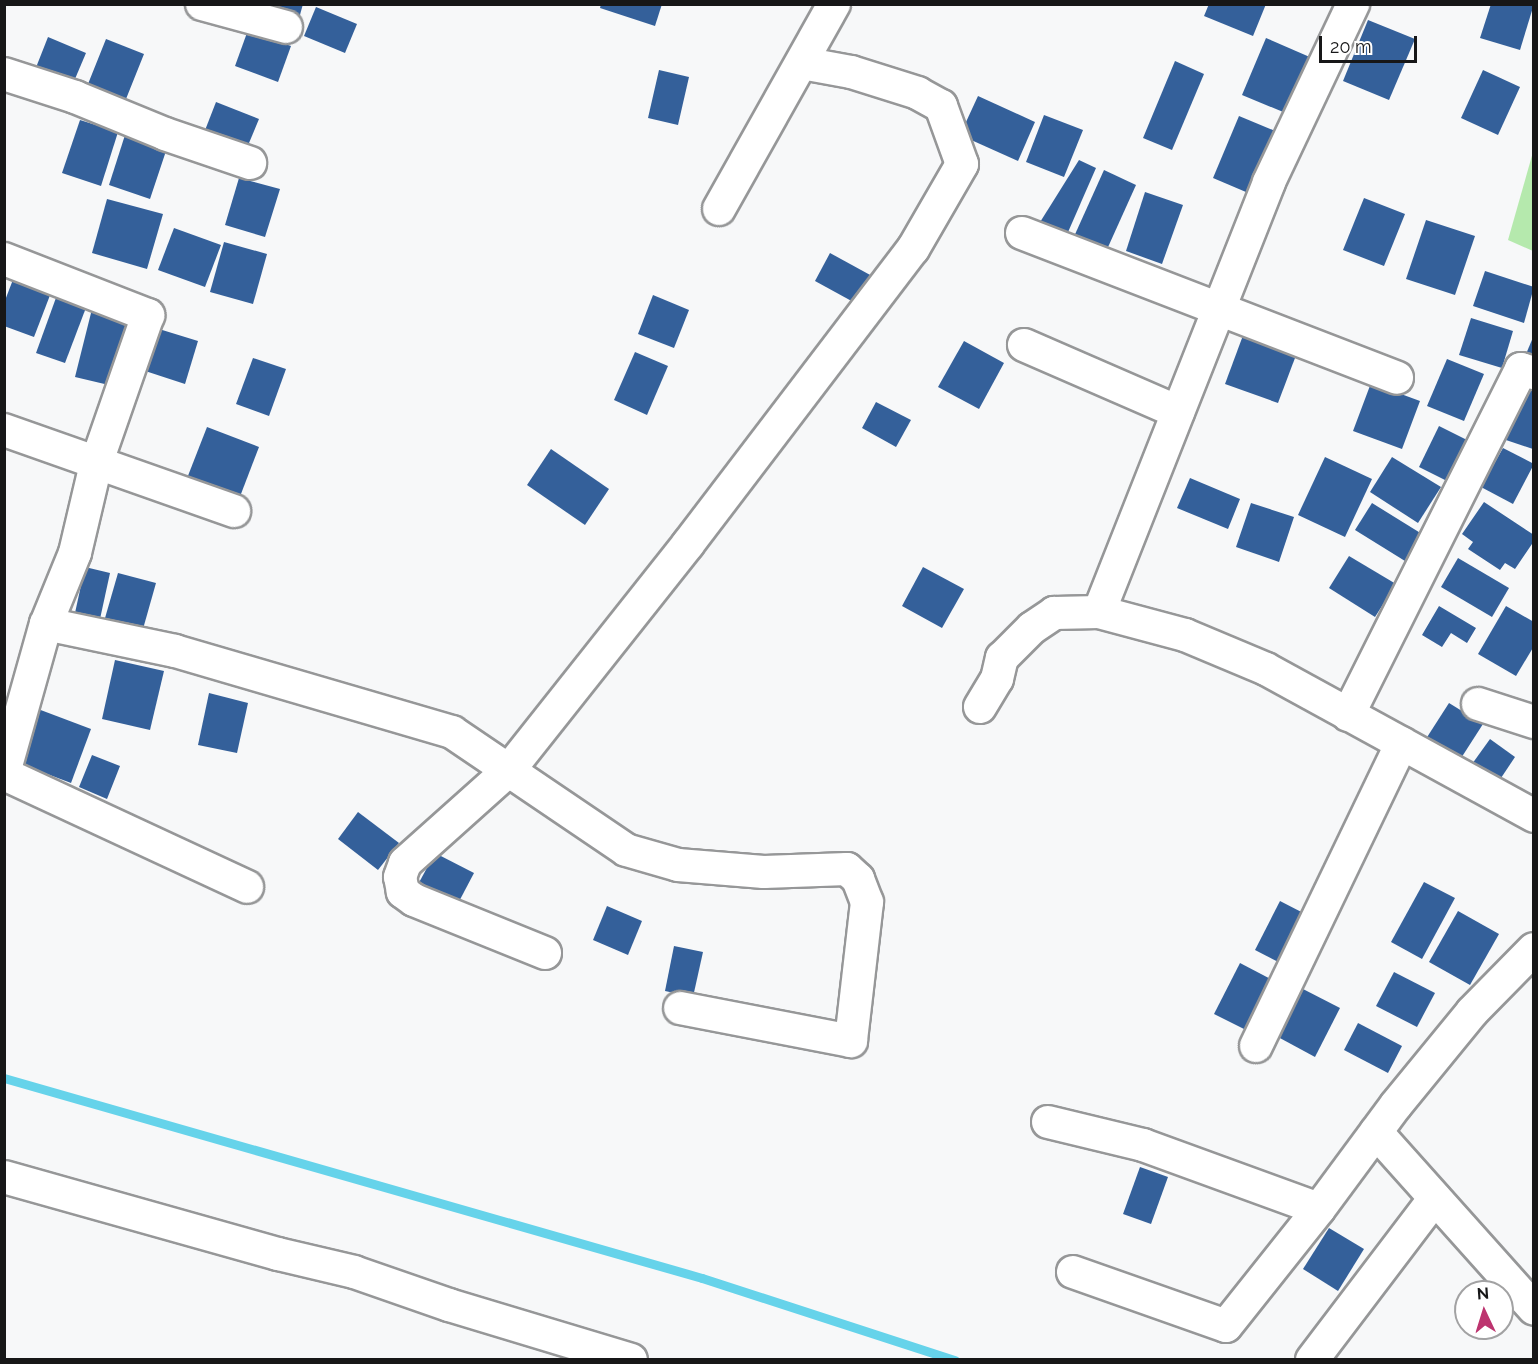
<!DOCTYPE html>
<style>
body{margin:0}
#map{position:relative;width:1538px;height:1364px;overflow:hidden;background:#f7f8f9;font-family:Raleway,sans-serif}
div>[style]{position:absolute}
.green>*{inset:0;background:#b5e9ad}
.stream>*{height:9px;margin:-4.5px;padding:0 4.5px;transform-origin:4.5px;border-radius:4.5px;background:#66d3ea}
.building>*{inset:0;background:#34609a}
.roads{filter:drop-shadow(2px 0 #969798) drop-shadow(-2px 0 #969798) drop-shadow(0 2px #969798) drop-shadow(0 -2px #969798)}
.minor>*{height:32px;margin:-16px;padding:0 16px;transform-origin:16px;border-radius:16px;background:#fff}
span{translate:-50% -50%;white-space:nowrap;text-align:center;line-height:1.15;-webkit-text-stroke:6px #fff;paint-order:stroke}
.frame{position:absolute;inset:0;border:6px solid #171718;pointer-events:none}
.north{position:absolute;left:1454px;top:1280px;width:60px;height:60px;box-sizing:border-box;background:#fff;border:2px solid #a2a2a3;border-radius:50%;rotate:356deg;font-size:16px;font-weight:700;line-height:24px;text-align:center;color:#171718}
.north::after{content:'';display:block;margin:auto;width:21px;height:27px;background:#bd346f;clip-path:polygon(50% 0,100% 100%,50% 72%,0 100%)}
.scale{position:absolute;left:1319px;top:36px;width:98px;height:27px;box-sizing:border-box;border:3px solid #171718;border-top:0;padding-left:8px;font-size:18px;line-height:21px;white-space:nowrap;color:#171718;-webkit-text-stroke:4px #fff;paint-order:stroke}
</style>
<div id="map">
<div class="green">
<div style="clip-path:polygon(1533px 152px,1533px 251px,1508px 240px)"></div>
</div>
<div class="stream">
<div style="left:4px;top:1078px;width:726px;rotate:15.99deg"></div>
<div style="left:702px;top:1278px;width:266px;rotate:18deg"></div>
</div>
<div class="building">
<div style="clip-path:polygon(261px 4px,303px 4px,298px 22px)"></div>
<div style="clip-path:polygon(601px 4px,662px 4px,655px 26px,600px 8px)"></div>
<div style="clip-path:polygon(1209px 4px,1266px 4px,1253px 36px,1204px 16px)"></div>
<div style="clip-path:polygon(1491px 4px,1534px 4px,1520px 50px,1480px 38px)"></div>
<div style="clip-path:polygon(316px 7px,357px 24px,345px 53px,304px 36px)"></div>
<div style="clip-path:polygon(1368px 20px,1415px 39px,1389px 100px,1343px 81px)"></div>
<div style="clip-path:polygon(248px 30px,291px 46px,278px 82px,235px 66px)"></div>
<div style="clip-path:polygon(48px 37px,86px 53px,72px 86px,35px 70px)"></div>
<div style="clip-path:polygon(1266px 38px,1312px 58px,1288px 114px,1242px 95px)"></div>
<div style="clip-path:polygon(106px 39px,144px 54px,124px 104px,86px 89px)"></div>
<div style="clip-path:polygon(1175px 61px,1204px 74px,1172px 150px,1143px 138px)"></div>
<div style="clip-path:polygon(659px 70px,689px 77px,678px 125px,648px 118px)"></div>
<div style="clip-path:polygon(1483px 70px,1520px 87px,1498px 135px,1461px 118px)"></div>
<div style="clip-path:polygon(978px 96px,1035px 122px,1018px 161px,960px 135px)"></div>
<div style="clip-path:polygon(216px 102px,259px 119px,244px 155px,202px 138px)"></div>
<div style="clip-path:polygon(1044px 115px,1083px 130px,1064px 177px,1026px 162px)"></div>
<div style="clip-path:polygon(1239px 116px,1280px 133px,1253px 195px,1213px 178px)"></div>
<div style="clip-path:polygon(80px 120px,118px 132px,101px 186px,62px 173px)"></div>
<div style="clip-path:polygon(125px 135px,167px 148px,150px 199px,109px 185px)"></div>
<div style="clip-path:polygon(1079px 160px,1096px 168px,1065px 239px,1037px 227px)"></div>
<div style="clip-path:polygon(1104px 170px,1136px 185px,1104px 256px,1072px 241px)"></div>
<div style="clip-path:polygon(239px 178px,280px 189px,265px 237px,225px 225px)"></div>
<div style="clip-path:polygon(1145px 192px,1183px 205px,1162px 264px,1126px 251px)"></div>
<div style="clip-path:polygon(1364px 198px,1405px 214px,1384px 266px,1343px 250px)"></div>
<div style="clip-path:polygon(107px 199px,163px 214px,147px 269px,92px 253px)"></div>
<div style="clip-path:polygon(1426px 220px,1475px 236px,1455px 295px,1406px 279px)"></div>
<div style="clip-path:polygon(174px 228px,221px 245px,205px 287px,158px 270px)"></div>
<div style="clip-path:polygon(224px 242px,267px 254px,253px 304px,210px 292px)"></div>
<div style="clip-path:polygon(830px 253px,872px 276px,857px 304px,815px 281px)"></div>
<div style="clip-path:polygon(1485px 271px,1534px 287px,1524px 323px,1473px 306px)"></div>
<div style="clip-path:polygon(14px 277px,52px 290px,34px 337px,4px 326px,4px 303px)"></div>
<div style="clip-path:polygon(57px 295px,87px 305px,65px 363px,36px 353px)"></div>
<div style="clip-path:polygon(653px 295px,689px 310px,674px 348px,638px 334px)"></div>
<div style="clip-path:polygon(92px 309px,129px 318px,113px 386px,75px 377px)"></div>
<div style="clip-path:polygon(1471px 318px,1513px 331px,1502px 368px,1459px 355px)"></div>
<div style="clip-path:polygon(146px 325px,198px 341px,185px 384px,133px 367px)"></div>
<div style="clip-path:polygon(1245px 330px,1298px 350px,1278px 403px,1225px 384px)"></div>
<div style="clip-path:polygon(1534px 335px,1534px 369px,1526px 354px)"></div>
<div style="clip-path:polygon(964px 341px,1004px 363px,979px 409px,938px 387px)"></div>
<div style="clip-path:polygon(635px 352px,668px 366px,647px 415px,614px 400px)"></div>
<div style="clip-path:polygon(253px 358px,286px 369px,269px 416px,236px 404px)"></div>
<div style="clip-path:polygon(1447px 359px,1484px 374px,1464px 421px,1427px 406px)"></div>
<div style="clip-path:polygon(1371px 383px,1420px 401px,1402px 449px,1353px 431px)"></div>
<div style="clip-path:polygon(1519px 384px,1534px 389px,1533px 449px,1500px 438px)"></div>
<div style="clip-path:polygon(876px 402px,911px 420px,896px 447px,862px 428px)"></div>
<div style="clip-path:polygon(1439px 426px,1475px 444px,1455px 485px,1419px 467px)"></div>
<div style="clip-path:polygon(207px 427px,259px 447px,236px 507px,184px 486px)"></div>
<div style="clip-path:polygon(1503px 448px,1534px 464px,1513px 504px,1481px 487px)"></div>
<div style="clip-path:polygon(551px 449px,609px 489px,585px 525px,527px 485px)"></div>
<div style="clip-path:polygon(1325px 457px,1372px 479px,1345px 537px,1298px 515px)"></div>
<div style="clip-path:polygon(1392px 457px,1441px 487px,1418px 523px,1370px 492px)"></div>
<div style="clip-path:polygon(1190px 478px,1240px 499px,1228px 529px,1177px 508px)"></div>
<div style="clip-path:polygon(1484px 502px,1534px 535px,1534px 541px,1515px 569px,1505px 563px,1500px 570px,1468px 549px,1473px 542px,1462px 534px)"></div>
<div style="clip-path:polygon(1251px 503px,1294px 517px,1279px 562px,1236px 547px)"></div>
<div style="clip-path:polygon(1372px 503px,1422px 534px,1405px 561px,1355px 530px)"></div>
<div style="clip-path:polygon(1349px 556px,1396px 584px,1375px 617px,1329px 588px)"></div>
<div style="clip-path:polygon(1458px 558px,1509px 588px,1492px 617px,1441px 587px)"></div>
<div style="clip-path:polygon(85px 567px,110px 573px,100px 619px,75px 613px)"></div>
<div style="clip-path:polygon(923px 567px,964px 589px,942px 628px,902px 606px)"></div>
<div style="clip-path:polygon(118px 573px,156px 583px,141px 636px,103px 625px)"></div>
<div style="clip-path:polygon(1439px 606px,1476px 628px,1467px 643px,1451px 633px,1442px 647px,1422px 635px)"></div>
<div style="clip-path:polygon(1506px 606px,1534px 622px,1534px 646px,1516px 676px,1478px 654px)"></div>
<div style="clip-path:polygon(115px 660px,164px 671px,150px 730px,102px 719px)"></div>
<div style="clip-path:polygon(209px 693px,248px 703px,237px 753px,198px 745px)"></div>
<div style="clip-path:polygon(1449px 703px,1483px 724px,1456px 766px,1422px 745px)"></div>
<div style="clip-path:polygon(38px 709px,91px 729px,71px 783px,18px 763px)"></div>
<div style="clip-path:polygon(1490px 739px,1515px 757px,1493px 790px,1467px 771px)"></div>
<div style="clip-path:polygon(92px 755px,120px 766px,107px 799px,79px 787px)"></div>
<div style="clip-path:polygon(358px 812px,399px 843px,378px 870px,338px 839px)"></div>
<div style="clip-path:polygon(435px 853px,474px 873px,454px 911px,415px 890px)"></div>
<div style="clip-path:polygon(1424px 882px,1455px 898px,1422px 959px,1391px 942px)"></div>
<div style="clip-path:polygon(1280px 901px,1313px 918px,1288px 967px,1255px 950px)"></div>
<div style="clip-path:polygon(607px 906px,642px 921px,628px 955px,593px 940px)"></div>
<div style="clip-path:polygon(1458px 911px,1499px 934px,1470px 985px,1429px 962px)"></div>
<div style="clip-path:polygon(674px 946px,703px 952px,693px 997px,665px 991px)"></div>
<div style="clip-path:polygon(1240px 963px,1278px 983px,1252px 1033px,1214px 1014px)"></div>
<div style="clip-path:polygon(1394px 972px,1435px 993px,1417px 1027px,1376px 1006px)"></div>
<div style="clip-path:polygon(1303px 989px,1340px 1008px,1315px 1057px,1278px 1037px)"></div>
<div style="clip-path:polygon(1358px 1023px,1402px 1046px,1388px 1073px,1344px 1050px)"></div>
<div style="clip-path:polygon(1140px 1167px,1168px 1177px,1151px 1224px,1123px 1214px)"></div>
<div style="clip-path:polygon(1329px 1228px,1364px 1249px,1338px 1291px,1303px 1269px)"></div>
</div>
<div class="roads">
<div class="minor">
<div style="left:202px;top:4px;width:87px;rotate:15.3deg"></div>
<div style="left:4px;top:74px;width:75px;rotate:17.9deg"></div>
<div style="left:75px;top:97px;width:97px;rotate:22.3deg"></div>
<div style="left:165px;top:134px;width:90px;rotate:18.8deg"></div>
<div style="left:719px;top:209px;width:235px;rotate:-60.7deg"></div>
<div style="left:1022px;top:233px;width:402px;rotate:21.1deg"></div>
<div style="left:4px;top:259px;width:155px;rotate:21.3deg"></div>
<div style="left:148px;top:315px;width:158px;rotate:109.2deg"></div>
<div style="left:96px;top:464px;width:91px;rotate:103.3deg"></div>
<div style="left:75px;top:553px;width:77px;rotate:112.2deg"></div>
<div style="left:46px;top:624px;width:132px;rotate:11.8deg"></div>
<div style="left:175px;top:651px;width:289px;rotate:16.3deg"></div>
<div style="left:452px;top:732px;width:210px;rotate:34.1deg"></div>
<div style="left:626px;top:850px;width:54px;rotate:16.1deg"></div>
<div style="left:678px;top:865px;width:86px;rotate:4.7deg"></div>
<div style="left:764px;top:872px;width:83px;rotate:-2.1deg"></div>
<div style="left:847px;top:869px;width:15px;rotate:42deg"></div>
<div style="left:858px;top:879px;width:25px;rotate:69deg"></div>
<div style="left:867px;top:902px;width:140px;rotate:96.6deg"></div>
<div style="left:851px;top:1041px;width:174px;rotate:-169.1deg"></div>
<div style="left:1024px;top:345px;width:168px;rotate:23.5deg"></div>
<div style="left:4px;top:430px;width:244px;rotate:19.4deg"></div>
<div style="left:1099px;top:612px;width:462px;rotate:-68.4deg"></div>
<div style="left:1269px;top:182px;width:197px;rotate:-64.7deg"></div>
<div style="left:1478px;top:704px;width:59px;rotate:17.8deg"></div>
<div style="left:980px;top:707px;width:33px;rotate:-59deg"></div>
<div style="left:997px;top:679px;width:22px;rotate:-77deg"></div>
<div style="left:1002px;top:658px;width:42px;rotate:-45deg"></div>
<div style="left:1032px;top:628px;width:27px;rotate:-34deg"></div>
<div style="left:1054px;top:613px;width:45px;rotate:-1.3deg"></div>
<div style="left:1099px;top:612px;width:89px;rotate:15deg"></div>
<div style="left:1185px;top:635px;width:88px;rotate:22.8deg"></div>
<div style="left:1266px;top:669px;width:306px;rotate:28.7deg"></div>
<div style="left:1348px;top:715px;width:387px;rotate:-63.4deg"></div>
<div style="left:1521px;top:369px;width:14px;rotate:17deg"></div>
<div style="left:4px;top:773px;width:155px;rotate:-74.3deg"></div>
<div style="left:4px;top:774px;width:268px;rotate:24.9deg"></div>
<div style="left:545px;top:953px;width:141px;rotate:-158deg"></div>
<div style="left:414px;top:900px;width:14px;rotate:-144deg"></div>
<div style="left:403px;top:892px;width:15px;rotate:-101deg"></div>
<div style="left:400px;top:877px;width:15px;rotate:-70deg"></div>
<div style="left:405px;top:863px;width:140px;rotate:-41.8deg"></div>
<div style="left:509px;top:770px;width:288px;rotate:-51.6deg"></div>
<div style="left:688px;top:544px;width:371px;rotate:-52.7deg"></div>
<div style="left:913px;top:249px;width:98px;rotate:-60deg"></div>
<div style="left:962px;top:164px;width:62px;rotate:-109.9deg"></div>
<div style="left:941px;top:106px;width:26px;rotate:-151deg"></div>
<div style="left:918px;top:93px;width:70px;rotate:-162.6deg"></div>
<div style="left:851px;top:72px;width:50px;rotate:-169.6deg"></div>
<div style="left:1256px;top:1046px;width:336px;rotate:-64.3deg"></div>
<div style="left:1048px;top:1122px;width:98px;rotate:13.6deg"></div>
<div style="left:1143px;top:1145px;width:187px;rotate:20deg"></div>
<div style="left:1319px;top:1209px;width:129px;rotate:-53.5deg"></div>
<div style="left:1396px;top:1105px;width:120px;rotate:-50.7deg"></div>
<div style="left:1472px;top:1012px;width:88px;rotate:-45.5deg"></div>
<div style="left:1376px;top:1132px;width:237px;rotate:48.2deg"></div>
<div style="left:4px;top:1177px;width:285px;rotate:15.7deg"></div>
<div style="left:278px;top:1254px;width:78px;rotate:13.3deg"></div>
<div style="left:354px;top:1272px;width:101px;rotate:19.2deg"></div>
<div style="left:449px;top:1305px;width:190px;rotate:16.8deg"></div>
<div style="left:1073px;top:1272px;width:162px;rotate:19.4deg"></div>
<div style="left:1226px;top:1326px;width:149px;rotate:-51.5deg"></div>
<div style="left:1312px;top:1360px;width:203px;rotate:-52.8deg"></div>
</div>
</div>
<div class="frame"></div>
<div class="north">N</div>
<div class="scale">20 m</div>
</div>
